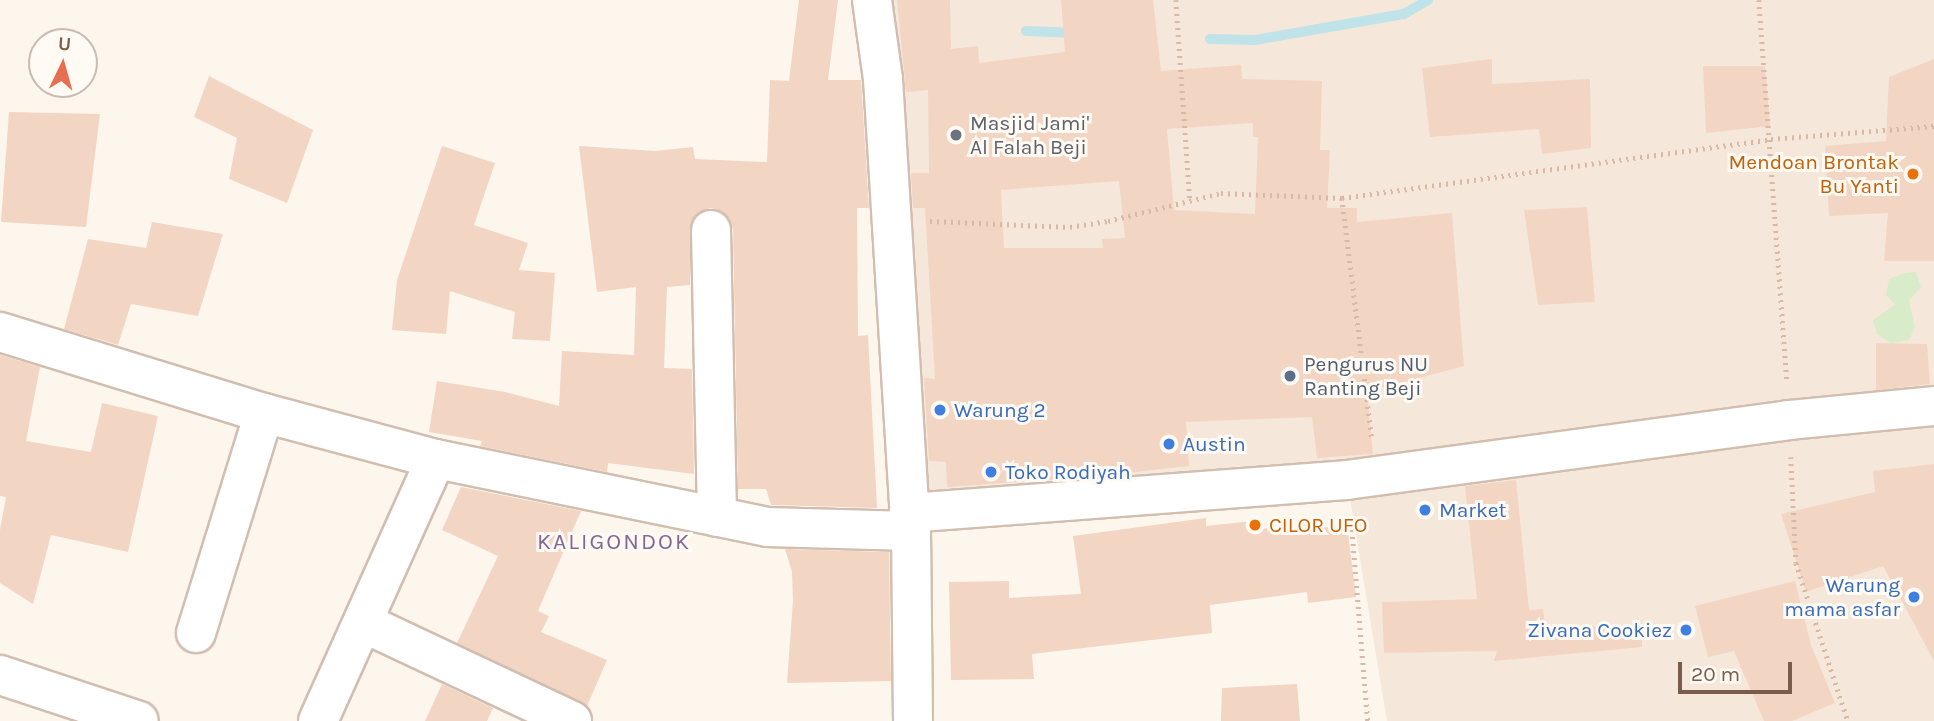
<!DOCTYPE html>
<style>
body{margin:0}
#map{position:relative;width:1934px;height:721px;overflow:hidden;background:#fdf6ec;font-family:Karla,sans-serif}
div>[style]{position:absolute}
.residential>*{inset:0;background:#f5e8da}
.green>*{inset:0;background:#d8ecc9}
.stream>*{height:10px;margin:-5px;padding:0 5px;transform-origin:5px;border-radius:5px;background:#bfe3e8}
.building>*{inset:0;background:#f3d5c3}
.path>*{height:4.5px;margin-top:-2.25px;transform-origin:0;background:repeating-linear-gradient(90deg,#d9b8a5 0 2px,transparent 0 7px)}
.roads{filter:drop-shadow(2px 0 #d1beb0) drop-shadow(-2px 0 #d1beb0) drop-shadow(0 2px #d1beb0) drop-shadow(0 -2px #d1beb0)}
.minor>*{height:38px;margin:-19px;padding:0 19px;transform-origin:19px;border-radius:19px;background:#fff}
.dots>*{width:19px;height:19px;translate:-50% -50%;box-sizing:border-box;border:4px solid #fffaf3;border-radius:50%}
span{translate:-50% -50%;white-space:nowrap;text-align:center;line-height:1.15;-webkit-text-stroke:6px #fffaf3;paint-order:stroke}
.worship-label{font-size:21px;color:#5b616d}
.left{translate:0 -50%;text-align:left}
.food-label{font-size:21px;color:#c56008}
.right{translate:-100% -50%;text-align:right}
.service-label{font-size:21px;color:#4e5e75}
.shop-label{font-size:21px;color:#366cbe}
.neighbourhood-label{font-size:23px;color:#846695;letter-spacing:2px}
.north{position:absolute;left:28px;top:28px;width:70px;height:70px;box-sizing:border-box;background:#fffaf3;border:2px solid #cabbb1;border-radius:50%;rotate:5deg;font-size:19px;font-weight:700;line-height:28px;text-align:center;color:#7a5c4d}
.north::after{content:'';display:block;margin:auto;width:24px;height:32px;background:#e76f51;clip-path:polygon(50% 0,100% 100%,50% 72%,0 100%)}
.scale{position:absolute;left:1678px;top:662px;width:114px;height:32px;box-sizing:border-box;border:4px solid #7a5c4d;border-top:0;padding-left:9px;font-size:21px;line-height:24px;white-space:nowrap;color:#7a5c4d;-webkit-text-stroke:5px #fffaf3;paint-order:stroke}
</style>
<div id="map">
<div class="residential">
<div style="clip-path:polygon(872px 0,1934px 0,1934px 721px,1387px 721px,1347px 480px,909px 513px)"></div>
</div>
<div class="green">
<div style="clip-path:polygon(1916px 272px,1921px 287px,1909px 301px,1915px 327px,1909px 340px,1890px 343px,1877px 334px,1873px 320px,1895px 305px,1886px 295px,1889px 279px,1904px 273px)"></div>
</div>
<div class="stream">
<div style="left:1026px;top:31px;width:50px;rotate:2.3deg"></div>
<div style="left:1210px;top:39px;width:45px;rotate:1.3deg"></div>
<div style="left:1255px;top:40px;width:151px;rotate:-9.9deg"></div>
<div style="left:1404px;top:14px;width:28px;rotate:-30deg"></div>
</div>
<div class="building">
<div style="clip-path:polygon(799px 0,838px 0,828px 80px,861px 80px,869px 208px,857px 208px,858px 336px,868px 335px,877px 508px,771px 505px,766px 489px,738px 489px,733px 230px,729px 218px,721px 211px,711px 208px,699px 212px,692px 220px,690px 285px,667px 287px,664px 368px,692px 369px,694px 474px,608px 463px,607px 472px,480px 446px,482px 441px,429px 432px,437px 381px,505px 392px,559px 406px,562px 351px,634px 355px,636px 287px,597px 292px,579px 146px,655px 151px,693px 147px,695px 159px,767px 162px,770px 80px,789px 81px)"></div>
<div style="clip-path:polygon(evenodd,897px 0,950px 0,951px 49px,978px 46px,979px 63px,1065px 52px,1061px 0,1153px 0,1161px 71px,1241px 65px,1242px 79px,1322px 81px,1320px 150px,1330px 150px,1327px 208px,1357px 208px,1357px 222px,1452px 213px,1464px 366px,1367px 392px,1373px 454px,1317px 458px,1312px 417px,1186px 422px,1189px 466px,1091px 477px,947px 487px,946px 462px,929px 461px,924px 378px,935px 379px,925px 208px,913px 208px,911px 173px,929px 173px,928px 90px,906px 92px,897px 0,1253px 123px,1253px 137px,1258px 137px,1255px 214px,1174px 210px,1167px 129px,1253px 123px,897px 0,1119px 181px,1125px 238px,1102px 239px,1103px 248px,1004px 248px,1001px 190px,1119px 181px)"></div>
<div style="clip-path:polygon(1492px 59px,1492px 84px,1590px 79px,1591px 148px,1542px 154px,1539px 129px,1430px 137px,1422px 68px)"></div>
<div style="clip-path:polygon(1934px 59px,1934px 261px,1884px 261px,1888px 213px,1829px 216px,1825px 146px,1886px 141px,1889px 77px)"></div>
<div style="clip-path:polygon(1703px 66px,1765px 66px,1770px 126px,1706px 133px)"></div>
<div style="clip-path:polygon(209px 76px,313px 130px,287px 203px,229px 179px,237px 138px,194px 117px)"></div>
<div style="clip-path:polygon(9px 112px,100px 114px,86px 227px,1px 222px)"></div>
<div style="clip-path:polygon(442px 146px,495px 163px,474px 225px,528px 243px,519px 270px,555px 273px,550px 341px,512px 339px,515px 312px,450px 291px,446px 334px,392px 330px,397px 280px)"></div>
<div style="clip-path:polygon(1587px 207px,1595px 302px,1538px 305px,1524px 210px)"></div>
<div style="clip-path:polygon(152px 222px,223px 234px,198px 316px,131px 304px,118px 345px,64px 329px,88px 239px,146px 248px)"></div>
<div style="clip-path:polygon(1876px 343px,1927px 344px,1930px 384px,1876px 390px)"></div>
<div style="clip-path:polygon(0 355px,40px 367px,26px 441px,91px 452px,102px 403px,158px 416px,128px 552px,51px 535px,33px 604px,0 583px,0 530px,6px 497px,0 496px)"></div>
<div style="clip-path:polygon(1934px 464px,1934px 661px,1883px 566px,1806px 592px,1781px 514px,1875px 492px,1873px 471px)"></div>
<div style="clip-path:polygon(1516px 480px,1529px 610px,1543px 609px,1545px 624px,1642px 629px,1642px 647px,1494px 661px,1497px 651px,1384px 653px,1382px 602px,1477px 599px,1465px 486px)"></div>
<div style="clip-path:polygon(461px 487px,581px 511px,538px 611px,549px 616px,541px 632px,607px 660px,587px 706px,457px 643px,498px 556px,442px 530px)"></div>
<div style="clip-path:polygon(1206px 518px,1206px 526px,1253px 521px,1256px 529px,1292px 527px,1293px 531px,1347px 525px,1356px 597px,1308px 603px,1307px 592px,1210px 605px,1212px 633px,1032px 654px,1034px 679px,951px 680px,949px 582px,1009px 581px,1009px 598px,1081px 594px,1073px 536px)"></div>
<div style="clip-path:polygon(785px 549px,889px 552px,891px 681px,787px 683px,793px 600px,792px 572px)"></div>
<div style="clip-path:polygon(1795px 581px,1811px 645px,1835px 703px,1792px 721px,1764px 721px,1734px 651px,1708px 657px,1695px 606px)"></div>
<div style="clip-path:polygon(442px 684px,493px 708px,487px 721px,425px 721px)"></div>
<div style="clip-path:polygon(1297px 684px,1300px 721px,1221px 721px,1222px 688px)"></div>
</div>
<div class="path">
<div style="left:1176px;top:0;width:199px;rotate:86deg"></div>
<div style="left:1759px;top:0;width:383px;rotate:85.8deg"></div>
<div style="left:1342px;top:198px;width:433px;rotate:-7.8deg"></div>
<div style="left:1771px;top:139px;width:164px;rotate:-4.6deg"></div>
<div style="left:930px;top:221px;width:140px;rotate:2.5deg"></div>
<div style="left:1070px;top:227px;width:38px;rotate:-9deg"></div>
<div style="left:1108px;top:221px;width:116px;rotate:-13.9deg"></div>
<div style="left:1221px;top:193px;width:121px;rotate:2.4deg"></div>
<div style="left:1342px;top:198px;width:243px;rotate:82.9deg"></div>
<div style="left:1791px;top:457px;width:106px;rotate:87.3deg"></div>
<div style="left:1796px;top:563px;width:166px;rotate:71.8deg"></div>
<div style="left:1351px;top:516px;width:206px;rotate:85.3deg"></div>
</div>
<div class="roads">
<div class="minor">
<div style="left:872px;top:0;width:80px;rotate:82.1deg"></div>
<div style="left:883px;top:79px;width:453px;rotate:86.5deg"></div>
<div style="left:911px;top:531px;width:190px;rotate:89.4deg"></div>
<div style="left:711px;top:230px;width:287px;rotate:88.8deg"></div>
<div style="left:0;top:332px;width:276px;rotate:17.1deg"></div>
<div style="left:264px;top:413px;width:178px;rotate:15deg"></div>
<div style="left:436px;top:459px;width:338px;rotate:11.6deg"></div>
<div style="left:767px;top:527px;width:144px;rotate:1.6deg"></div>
<div style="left:909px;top:513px;width:439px;rotate:-4.3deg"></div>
<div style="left:1347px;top:480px;width:446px;rotate:-7.7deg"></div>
<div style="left:1789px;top:420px;width:146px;rotate:-5.5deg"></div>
<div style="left:364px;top:623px;width:230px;rotate:25.2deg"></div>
<div style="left:196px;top:633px;width:230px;rotate:-72.8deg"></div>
<div style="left:0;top:675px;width:146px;rotate:18.3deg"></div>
<div style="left:318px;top:721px;width:287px;rotate:-65.8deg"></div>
</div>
</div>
<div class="dots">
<div style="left:956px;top:135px;background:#6b7280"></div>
<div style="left:1913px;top:174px;background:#e8710a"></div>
<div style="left:1290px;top:376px;background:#5c6f8a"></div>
<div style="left:940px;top:410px;background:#3f7fe0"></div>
<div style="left:1169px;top:444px;background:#3f7fe0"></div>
<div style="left:991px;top:472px;background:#3f7fe0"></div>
<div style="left:1425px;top:510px;background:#3f7fe0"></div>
<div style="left:1255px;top:525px;background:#e8710a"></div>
<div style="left:1914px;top:597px;background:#3f7fe0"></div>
<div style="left:1686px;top:630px;background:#3f7fe0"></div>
</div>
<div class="worship-label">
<span class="left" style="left:970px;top:135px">Masjid Jami'<br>Al Falah Beji</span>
</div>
<div class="food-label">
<span class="right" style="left:1899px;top:174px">Mendoan Brontak<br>Bu Yanti</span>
<span class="left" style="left:1269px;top:525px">CILOR UFO</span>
</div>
<div class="service-label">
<span class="left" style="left:1304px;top:376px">Pengurus NU<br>Ranting Beji</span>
</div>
<div class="shop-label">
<span class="left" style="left:954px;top:410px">Warung 2</span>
<span class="left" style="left:1183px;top:444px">Austin</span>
<span class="left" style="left:1005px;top:472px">Toko Rodiyah</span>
<span class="left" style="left:1439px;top:510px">Market</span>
<span class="right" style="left:1900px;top:597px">Warung<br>mama asfar</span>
<span class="right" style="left:1672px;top:630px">Zivana Cookiez</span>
</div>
<div class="neighbourhood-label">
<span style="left:614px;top:542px">KALIGONDOK</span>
</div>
<div class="north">U</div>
<div class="scale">20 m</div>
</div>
